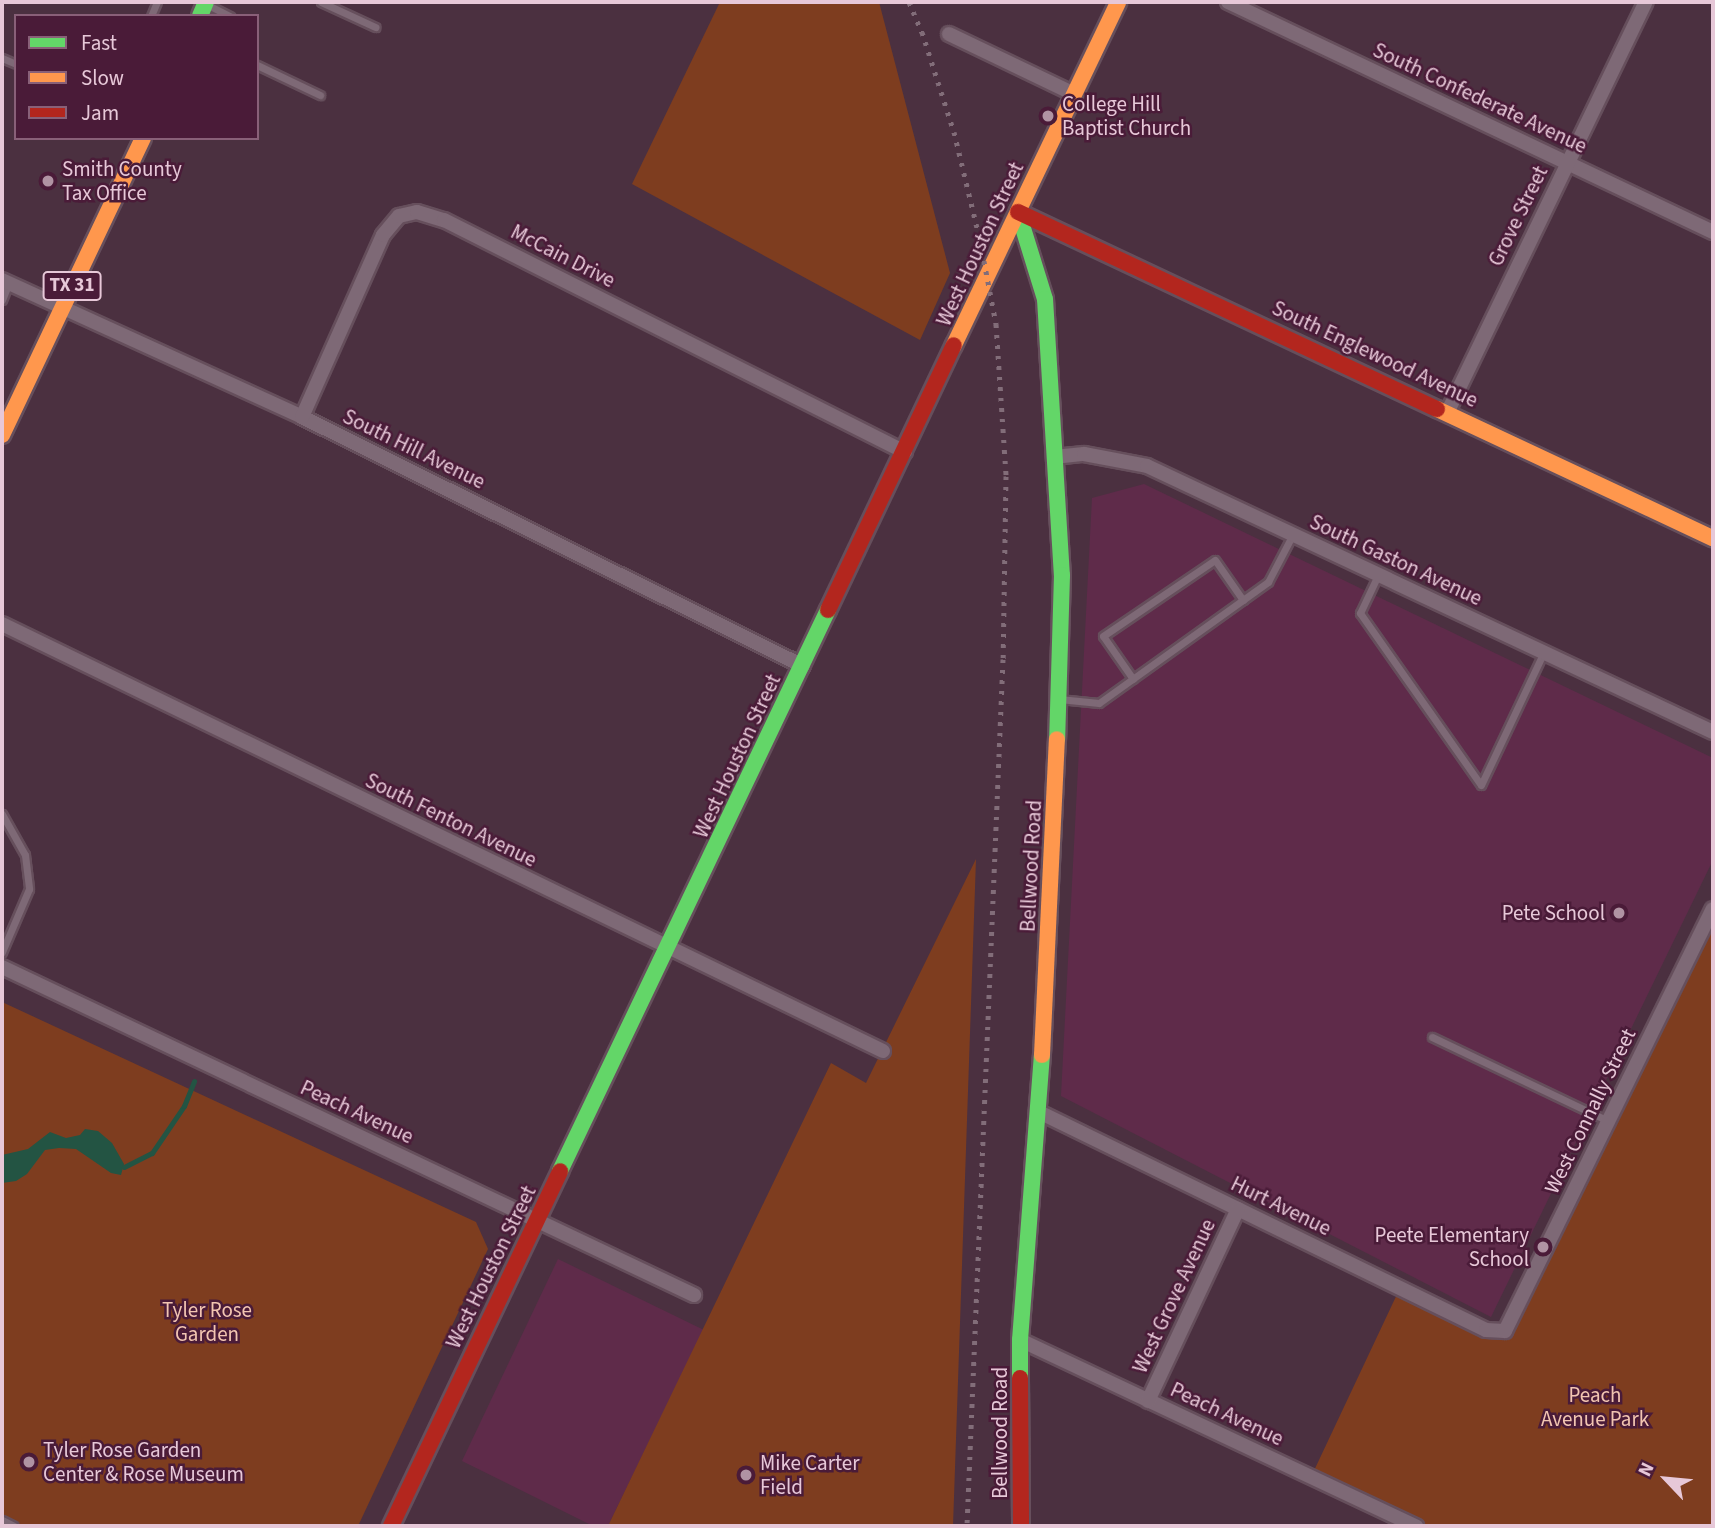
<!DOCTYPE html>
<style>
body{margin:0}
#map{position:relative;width:1715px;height:1528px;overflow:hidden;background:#4b3040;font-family:"Source Sans 3",sans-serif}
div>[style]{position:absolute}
.built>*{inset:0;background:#5f2b4a}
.green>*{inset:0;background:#7e3d1f}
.water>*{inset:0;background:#235443}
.stream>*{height:5px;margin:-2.5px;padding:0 2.5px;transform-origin:2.5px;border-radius:2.5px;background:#235443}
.roads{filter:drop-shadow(2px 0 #664f5c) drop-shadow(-2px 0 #664f5c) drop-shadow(0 2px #664f5c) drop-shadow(0 -2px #664f5c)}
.lane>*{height:7px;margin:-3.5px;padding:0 3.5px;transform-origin:3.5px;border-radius:3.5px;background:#7e6976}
.street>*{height:14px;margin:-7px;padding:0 7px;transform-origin:7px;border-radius:7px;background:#7e6976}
.fast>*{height:16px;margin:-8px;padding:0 8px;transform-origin:8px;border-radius:8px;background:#63d668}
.slow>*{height:16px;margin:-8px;padding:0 8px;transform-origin:8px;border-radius:8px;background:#ff974d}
.jam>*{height:16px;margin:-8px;padding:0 8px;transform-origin:8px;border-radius:8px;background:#b3261e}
.rail>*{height:5px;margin-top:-2.5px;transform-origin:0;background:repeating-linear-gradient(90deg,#826d79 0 3.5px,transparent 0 10.5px)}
.dots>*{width:19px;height:19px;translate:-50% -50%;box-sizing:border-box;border:4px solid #4a1b38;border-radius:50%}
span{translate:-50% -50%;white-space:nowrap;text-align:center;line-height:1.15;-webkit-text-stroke:5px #4a1b38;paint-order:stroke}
.shield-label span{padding:2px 5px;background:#4a1b38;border:2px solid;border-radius:5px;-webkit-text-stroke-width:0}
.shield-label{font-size:19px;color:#e7c8d8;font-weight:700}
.street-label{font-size:21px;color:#e7c8d8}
.poi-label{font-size:21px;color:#e7c8d8}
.left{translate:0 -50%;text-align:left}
.right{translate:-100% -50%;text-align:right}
.park-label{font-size:21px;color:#f2c5b1}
.frame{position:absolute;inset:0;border:4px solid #e7c8d8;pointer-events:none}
.legend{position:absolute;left:14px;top:14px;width:245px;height:126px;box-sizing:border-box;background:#4a1b38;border:2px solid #896078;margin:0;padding:9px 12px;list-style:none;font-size:21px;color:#e7c8d8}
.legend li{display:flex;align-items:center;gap:14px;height:35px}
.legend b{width:35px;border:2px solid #896078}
.north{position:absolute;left:1631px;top:1444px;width:70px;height:70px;-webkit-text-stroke:5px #4a1b38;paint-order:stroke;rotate:296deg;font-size:19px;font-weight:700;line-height:28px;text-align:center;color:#e7c8d8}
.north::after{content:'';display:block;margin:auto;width:24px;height:32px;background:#e7c8d8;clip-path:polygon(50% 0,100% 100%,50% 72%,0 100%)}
</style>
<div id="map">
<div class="built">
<div style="clip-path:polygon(1144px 484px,1713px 758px,1713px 860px,1491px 1317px,1061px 1096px,1092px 498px)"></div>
<div style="clip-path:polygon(558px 1259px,704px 1330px,608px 1526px,593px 1526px,462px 1461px)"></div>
</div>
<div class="green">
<div style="clip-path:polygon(720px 2px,879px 2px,950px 273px,920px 340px,632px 184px)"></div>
<div style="clip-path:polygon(976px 859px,953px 1526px,608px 1526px,831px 1063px,866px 1083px)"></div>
<div style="clip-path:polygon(1713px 910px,1713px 1526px,1416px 1526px,1311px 1477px,1400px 1288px,1504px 1330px)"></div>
<div style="clip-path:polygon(2px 1002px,476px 1222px,488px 1249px,358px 1526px,2px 1526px)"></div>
</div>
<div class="water">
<div style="clip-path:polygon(85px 1129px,98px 1131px,112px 1143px,124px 1164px,121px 1175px,111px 1173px,76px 1149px,59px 1148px,45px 1150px,27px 1174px,16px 1181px,2px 1183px,2px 1155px,28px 1149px,50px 1132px,66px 1138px,80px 1135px)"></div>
</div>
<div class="stream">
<div style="left:124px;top:1167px;width:31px;rotate:-27deg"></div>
<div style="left:152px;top:1153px;width:57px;rotate:-55.8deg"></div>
<div style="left:184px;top:1106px;width:27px;rotate:-68deg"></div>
</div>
<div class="roads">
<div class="lane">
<div style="left:321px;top:2px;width:60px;rotate:24.8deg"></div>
<div style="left:208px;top:5px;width:25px;rotate:27deg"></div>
<div style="left:151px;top:16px;width:15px;rotate:-67deg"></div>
<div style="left:2px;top:58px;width:15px;rotate:23deg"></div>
<div style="left:257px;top:65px;width:70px;rotate:25.5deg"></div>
<div style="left:2px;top:300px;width:18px;rotate:-68deg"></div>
<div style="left:1378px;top:575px;width:42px;rotate:115.3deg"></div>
<div style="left:1360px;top:613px;width:210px;rotate:54.9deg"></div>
<div style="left:1481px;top:785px;width:147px;rotate:-64.7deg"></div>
<div style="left:1133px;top:679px;width:52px;rotate:-124.9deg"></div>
<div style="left:1103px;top:636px;width:135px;rotate:-34.2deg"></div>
<div style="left:1215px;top:560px;width:49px;rotate:55deg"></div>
<div style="left:1059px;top:699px;width:40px;rotate:5.7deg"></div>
<div style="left:1099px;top:703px;width:208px;rotate:-35.6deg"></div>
<div style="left:1268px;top:582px;width:54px;rotate:-62.5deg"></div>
<div style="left:2px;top:814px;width:47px;rotate:60.7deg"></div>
<div style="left:25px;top:855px;width:34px;rotate:83deg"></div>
<div style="left:29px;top:889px;width:69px;rotate:113.2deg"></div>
<div style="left:1432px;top:1037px;width:195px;rotate:25.5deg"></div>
<div style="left:2px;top:1520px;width:13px;rotate:27deg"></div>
</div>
<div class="street">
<div style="left:1228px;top:2px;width:537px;rotate:25.37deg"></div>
<div style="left:949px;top:34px;width:139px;rotate:25.6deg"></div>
<div style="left:2px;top:280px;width:330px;rotate:24.5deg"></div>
<div style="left:302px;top:417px;width:559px;rotate:26.43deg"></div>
<div style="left:1448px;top:411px;width:454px;rotate:-64.2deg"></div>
<div style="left:302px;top:417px;width:199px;rotate:-66deg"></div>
<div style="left:383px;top:235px;width:25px;rotate:-50deg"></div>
<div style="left:399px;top:216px;width:18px;rotate:-13deg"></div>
<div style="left:417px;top:212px;width:28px;rotate:17deg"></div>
<div style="left:444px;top:220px;width:516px;rotate:26.71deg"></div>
<div style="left:1054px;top:457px;width:30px;rotate:-6deg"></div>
<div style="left:1084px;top:454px;width:64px;rotate:10.8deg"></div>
<div style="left:1147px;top:466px;width:625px;rotate:25.17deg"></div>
<div style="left:2px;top:624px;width:979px;rotate:25.86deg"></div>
<div style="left:2px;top:967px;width:766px;rotate:25.36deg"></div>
<div style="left:1039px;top:1112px;width:497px;rotate:26deg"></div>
<div style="left:1486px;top:1330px;width:19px;rotate:3deg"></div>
<div style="left:1505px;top:1331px;width:470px;rotate:-63.8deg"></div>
<div style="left:1020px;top:1340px;width:438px;rotate:25.2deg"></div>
<div style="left:1148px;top:1401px;width:212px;rotate:-64.9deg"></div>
</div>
<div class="fast">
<div style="left:200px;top:16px;width:15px;rotate:-67deg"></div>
<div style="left:1018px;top:212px;width:91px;rotate:72.8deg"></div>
<div style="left:1045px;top:299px;width:277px;rotate:86.5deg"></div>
<div style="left:1062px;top:575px;width:164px;rotate:91.7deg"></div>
<div style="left:560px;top:1171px;width:622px;rotate:-64.47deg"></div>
<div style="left:1020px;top:1378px;width:38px;rotate:-90deg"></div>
<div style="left:1020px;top:1340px;width:286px;rotate:-85.6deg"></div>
</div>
<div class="slow">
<div style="left:954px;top:345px;width:380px;rotate:-64.4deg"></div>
<div style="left:1437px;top:409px;width:305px;rotate:25.1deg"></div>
<div style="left:2px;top:435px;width:329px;rotate:-64.6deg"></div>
<div style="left:1042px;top:1055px;width:316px;rotate:-87.3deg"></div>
</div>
<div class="jam">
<div style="left:1018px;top:212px;width:463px;rotate:25.2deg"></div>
<div style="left:828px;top:610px;width:293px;rotate:-64.6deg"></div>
<div style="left:1020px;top:1378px;width:148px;rotate:89.6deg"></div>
<div style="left:391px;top:1526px;width:393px;rotate:-64.5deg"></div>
</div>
</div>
<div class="rail">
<div style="left:909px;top:2px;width:33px;rotate:67deg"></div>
<div style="left:922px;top:32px;width:105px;rotate:72.3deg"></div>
<div style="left:954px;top:132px;width:111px;rotate:76.5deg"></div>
<div style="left:980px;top:240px;width:86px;rotate:79.2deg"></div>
<div style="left:996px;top:324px;width:152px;rotate:86.2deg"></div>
<div style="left:1006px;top:476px;width:183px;rotate:90.9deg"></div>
<div style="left:1003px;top:659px;width:868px;rotate:92.38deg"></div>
</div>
<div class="dots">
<div style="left:1048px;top:116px;background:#b093a3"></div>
<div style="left:48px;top:181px;background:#b093a3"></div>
<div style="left:1619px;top:913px;background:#b093a3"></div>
<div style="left:1543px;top:1247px;background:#b093a3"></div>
<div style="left:29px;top:1462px;background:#b093a3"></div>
<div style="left:746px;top:1475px;background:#b093a3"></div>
</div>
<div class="shield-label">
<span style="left:72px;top:286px">TX 31</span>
</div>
<div class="street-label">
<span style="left:1480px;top:98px;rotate:25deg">South Confederate Avenue</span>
<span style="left:1518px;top:216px;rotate:-64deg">Grove Street</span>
<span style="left:980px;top:244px;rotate:-65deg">West Houston Street</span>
<span style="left:563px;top:256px;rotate:27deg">McCain Drive</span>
<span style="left:1375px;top:354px;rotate:25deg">South Englewood Avenue</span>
<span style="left:414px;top:449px;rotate:26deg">South Hill Avenue</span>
<span style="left:1396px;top:560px;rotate:25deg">South Gaston Avenue</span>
<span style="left:737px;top:756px;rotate:-65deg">West Houston Street</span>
<span style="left:451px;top:820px;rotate:26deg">South Fenton Avenue</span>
<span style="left:1031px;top:866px;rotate:-87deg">Bellwood Road</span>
<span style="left:1590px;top:1111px;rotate:-64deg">West Connally Street</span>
<span style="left:357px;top:1112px;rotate:25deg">Peach Avenue</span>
<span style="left:1281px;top:1206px;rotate:26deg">Hurt Avenue</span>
<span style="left:491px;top:1267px;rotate:-64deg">West Houston Street</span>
<span style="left:1174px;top:1296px;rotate:-65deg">West Grove Avenue</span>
<span style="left:1227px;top:1414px;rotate:25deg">Peach Avenue</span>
<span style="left:1000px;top:1433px;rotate:-90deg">Bellwood Road</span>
</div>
<div class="poi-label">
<span class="left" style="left:1062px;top:116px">College Hill<br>Baptist Church</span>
<span class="left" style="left:62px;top:181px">Smith County<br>Tax Office</span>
<span class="right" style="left:1605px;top:913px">Pete School</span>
<span class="right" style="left:1529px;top:1247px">Peete Elementary<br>School</span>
<span class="left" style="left:43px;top:1462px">Tyler Rose Garden<br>Center &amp; Rose Museum</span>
<span class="left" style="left:760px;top:1475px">Mike Carter<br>Field</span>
</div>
<div class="park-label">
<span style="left:207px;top:1322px">Tyler Rose<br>Garden</span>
<span style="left:1595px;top:1407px">Peach<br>Avenue Park</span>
</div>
<div class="frame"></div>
<ul class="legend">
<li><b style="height:9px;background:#63d668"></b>Fast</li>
<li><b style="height:9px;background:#ff974d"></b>Slow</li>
<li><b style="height:9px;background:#b3261e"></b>Jam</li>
</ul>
<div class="north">N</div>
</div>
